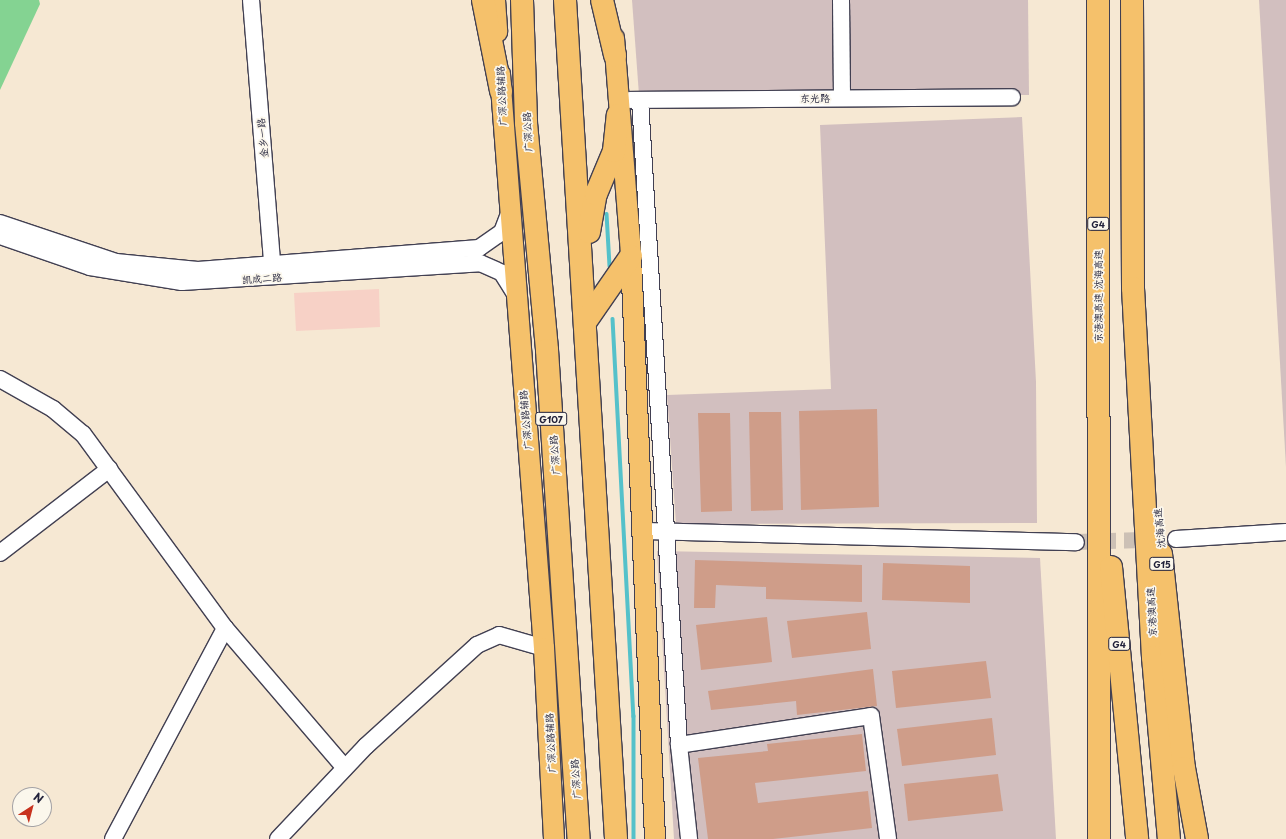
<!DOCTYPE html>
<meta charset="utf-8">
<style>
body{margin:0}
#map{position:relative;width:1286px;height:839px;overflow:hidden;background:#f6e8d3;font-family:"Playpen Sans","LXGW WenKai TC",sans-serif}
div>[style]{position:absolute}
.built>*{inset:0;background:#f7d1c6}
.industrial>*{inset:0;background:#d2bfbf}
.green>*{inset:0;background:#84d392}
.stream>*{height:3.5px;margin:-1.75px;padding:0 1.75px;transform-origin:1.75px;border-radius:1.75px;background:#54c1ca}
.building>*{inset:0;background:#cf9d89}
.minor-tunnel>*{height:16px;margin-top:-8px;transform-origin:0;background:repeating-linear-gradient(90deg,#ccc0b5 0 16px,transparent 0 24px)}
.roads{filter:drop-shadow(1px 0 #424052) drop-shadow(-1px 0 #424052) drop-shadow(0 1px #424052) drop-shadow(0 -1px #424052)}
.minor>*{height:16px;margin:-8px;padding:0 8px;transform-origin:8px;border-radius:8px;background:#fff}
.major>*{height:20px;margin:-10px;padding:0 10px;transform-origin:10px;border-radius:10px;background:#f5c16b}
.highway>*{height:22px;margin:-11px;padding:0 11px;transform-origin:11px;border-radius:11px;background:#f5c16b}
span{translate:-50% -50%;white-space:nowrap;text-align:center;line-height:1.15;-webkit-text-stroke:3.5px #fbf7ec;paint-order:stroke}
.shield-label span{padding:1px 3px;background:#fbf7ec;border:1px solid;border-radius:3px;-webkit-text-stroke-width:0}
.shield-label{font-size:9px;color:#22223b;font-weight:700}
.street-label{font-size:10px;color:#22223b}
.north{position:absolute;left:12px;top:787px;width:40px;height:40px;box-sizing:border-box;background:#fbf7ec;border:1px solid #a4a2a5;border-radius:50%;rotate:36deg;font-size:11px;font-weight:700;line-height:16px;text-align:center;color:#22223b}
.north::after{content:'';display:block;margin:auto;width:14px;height:18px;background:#c8321e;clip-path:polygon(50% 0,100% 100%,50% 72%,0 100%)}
</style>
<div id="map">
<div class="built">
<div style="clip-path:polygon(379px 289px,380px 327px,296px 331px,294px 293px)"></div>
</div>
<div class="industrial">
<div style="clip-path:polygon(632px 0,1028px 0,1029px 95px,639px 95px)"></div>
<div style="clip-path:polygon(1259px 0,1286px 0,1286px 467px)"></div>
<div style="clip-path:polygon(1022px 117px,1036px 382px,1037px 523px,676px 524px,667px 395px,831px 389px,820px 125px)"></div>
<div style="clip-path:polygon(657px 551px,1040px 558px,1056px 839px,674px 839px)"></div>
</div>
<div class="green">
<div style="clip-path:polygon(0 0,39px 0,40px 4px,0 90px)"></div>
</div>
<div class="stream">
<div style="left:607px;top:214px;width:52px;rotate:86.7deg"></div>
<div style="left:613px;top:319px;width:398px;rotate:87deg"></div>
<div style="left:634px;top:716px;width:123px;rotate:90deg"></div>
</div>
<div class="building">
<div style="clip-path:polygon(877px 409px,879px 507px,801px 510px,799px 411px)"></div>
<div style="clip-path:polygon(749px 412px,781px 412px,783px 510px,751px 511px)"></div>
<div style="clip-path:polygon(698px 413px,730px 413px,732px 511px,701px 512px)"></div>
<div style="clip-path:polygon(695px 560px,862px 565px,862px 602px,766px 599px,766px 587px,716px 585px,715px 608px,694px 608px)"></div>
<div style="clip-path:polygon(883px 563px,970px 566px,970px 603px,882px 600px)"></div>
<div style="clip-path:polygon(867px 612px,871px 649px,792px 658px,787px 621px)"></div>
<div style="clip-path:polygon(767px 617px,772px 662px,701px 670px,696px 625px)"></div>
<div style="clip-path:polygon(986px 661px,991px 698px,896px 708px,892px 671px)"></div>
<div style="clip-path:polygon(873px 669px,877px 706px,797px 715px,796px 701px,711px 710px,708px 691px)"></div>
<div style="clip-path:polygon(992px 718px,996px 755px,902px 766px,897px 729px)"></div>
<div style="clip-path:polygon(862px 734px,866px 771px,755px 783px,758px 803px,868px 791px,872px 828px,773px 839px,708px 839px,698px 758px,768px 751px,767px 744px)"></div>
<div style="clip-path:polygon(998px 774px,1003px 811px,908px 821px,904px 784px)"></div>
</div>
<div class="minor-tunnel">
<div style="left:1076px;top:542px;width:100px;rotate:-1.7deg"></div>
</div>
<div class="roads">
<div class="minor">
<div style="left:251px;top:0;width:276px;rotate:85.4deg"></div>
<div style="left:841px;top:0;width:98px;rotate:89.4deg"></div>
<div style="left:630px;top:100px;width:382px;rotate:-0.4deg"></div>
<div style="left:640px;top:100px;width:646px;rotate:86.54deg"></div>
<div style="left:679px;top:745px;width:95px;rotate:83.9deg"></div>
<div style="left:0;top:223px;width:122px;rotate:18.6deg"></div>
<div style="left:116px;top:262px;width:82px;rotate:5.6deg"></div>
<div style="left:198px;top:270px;width:282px;rotate:-4.5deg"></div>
<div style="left:479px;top:248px;width:28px;rotate:-35deg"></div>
<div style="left:502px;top:232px;width:19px;rotate:-69deg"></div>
<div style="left:0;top:236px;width:95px;rotate:19deg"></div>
<div style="left:90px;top:267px;width:93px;rotate:9.3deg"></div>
<div style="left:182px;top:282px;width:299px;rotate:-3.6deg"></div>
<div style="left:480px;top:263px;width:24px;rotate:24deg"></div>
<div style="left:502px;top:273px;width:25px;rotate:58deg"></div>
<div style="left:0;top:379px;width:61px;rotate:29.5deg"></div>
<div style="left:53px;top:409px;width:39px;rotate:40deg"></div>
<div style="left:83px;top:434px;width:240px;rotate:53.8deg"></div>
<div style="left:225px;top:628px;width:184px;rotate:49.4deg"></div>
<div style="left:645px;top:531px;width:431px;rotate:1.5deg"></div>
<div style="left:1176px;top:539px;width:110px;rotate:-3.6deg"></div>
<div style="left:0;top:553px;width:138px;rotate:-37.6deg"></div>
<div style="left:679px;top:745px;width:194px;rotate:-8.6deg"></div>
<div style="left:871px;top:716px;width:124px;rotate:82.1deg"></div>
<div style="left:113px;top:839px;width:239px;rotate:-62deg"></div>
<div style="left:278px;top:839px;width:128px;rotate:-46.6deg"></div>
<div style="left:366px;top:746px;width:150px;rotate:-42.3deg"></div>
<div style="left:477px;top:645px;width:24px;rotate:-24deg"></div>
<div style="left:499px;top:635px;width:47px;rotate:16.1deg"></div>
</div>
<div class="major">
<div style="left:495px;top:0;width:32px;rotate:86deg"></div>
<div style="left:614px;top:38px;width:219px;rotate:85.5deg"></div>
<div style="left:631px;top:256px;width:583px;rotate:87.64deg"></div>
<div style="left:500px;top:74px;width:576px;rotate:85.62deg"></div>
<div style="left:544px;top:648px;width:191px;rotate:87deg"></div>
</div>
<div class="highway">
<div style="left:483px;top:0;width:93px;rotate:78.8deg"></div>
<div style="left:522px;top:0;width:123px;rotate:88.1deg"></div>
<div style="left:526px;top:123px;width:228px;rotate:84.7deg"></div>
<div style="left:547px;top:350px;width:490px;rotate:86.3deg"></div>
<div style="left:565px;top:0;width:841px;rotate:86.52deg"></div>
<div style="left:602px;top:0;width:57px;rotate:76.7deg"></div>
<div style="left:1098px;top:0;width:839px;rotate:89.93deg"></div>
<div style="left:1132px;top:0;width:288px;rotate:89.8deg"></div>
<div style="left:1133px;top:288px;width:370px;rotate:86.9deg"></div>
<div style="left:1153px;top:657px;width:183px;rotate:85deg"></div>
<div style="left:589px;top:232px;width:39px;rotate:-80deg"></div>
<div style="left:596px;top:194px;width:47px;rotate:-67.3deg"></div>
<div style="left:614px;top:151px;width:36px;rotate:-84deg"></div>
<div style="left:586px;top:321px;width:79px;rotate:-55.3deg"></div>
<div style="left:1161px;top:554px;width:215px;rotate:83.9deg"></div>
<div style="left:1184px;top:768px;width:72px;rotate:79.6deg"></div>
<div style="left:1111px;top:567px;width:273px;rotate:84.5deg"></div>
</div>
</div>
<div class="shield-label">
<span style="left:1098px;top:224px">G4</span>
<span style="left:551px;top:419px">G107</span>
<span style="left:1162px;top:564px">G15</span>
<span style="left:1119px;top:644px">G4</span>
</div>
<div class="street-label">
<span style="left:501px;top:96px;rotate:-93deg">广深公路辅路</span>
<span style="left:815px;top:98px">东光路</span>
<span style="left:527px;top:132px;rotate:-93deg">广深公路</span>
<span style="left:262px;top:138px;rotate:-95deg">金乡一路</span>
<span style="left:262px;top:278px;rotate:-4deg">凯成二路</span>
<span style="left:1098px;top:296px;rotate:-90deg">京港澳高速 沈海高速</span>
<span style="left:525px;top:420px;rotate:-95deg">广深公路辅路</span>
<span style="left:554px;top:455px;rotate:-94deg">广深公路</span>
<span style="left:1159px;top:528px;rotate:-96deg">沈海高速</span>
<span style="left:1151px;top:612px;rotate:-93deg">京港澳高速</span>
<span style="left:550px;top:743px;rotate:-93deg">广深公路辅路</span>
<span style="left:575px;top:779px;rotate:-94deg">广深公路</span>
</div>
<div class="north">N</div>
</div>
